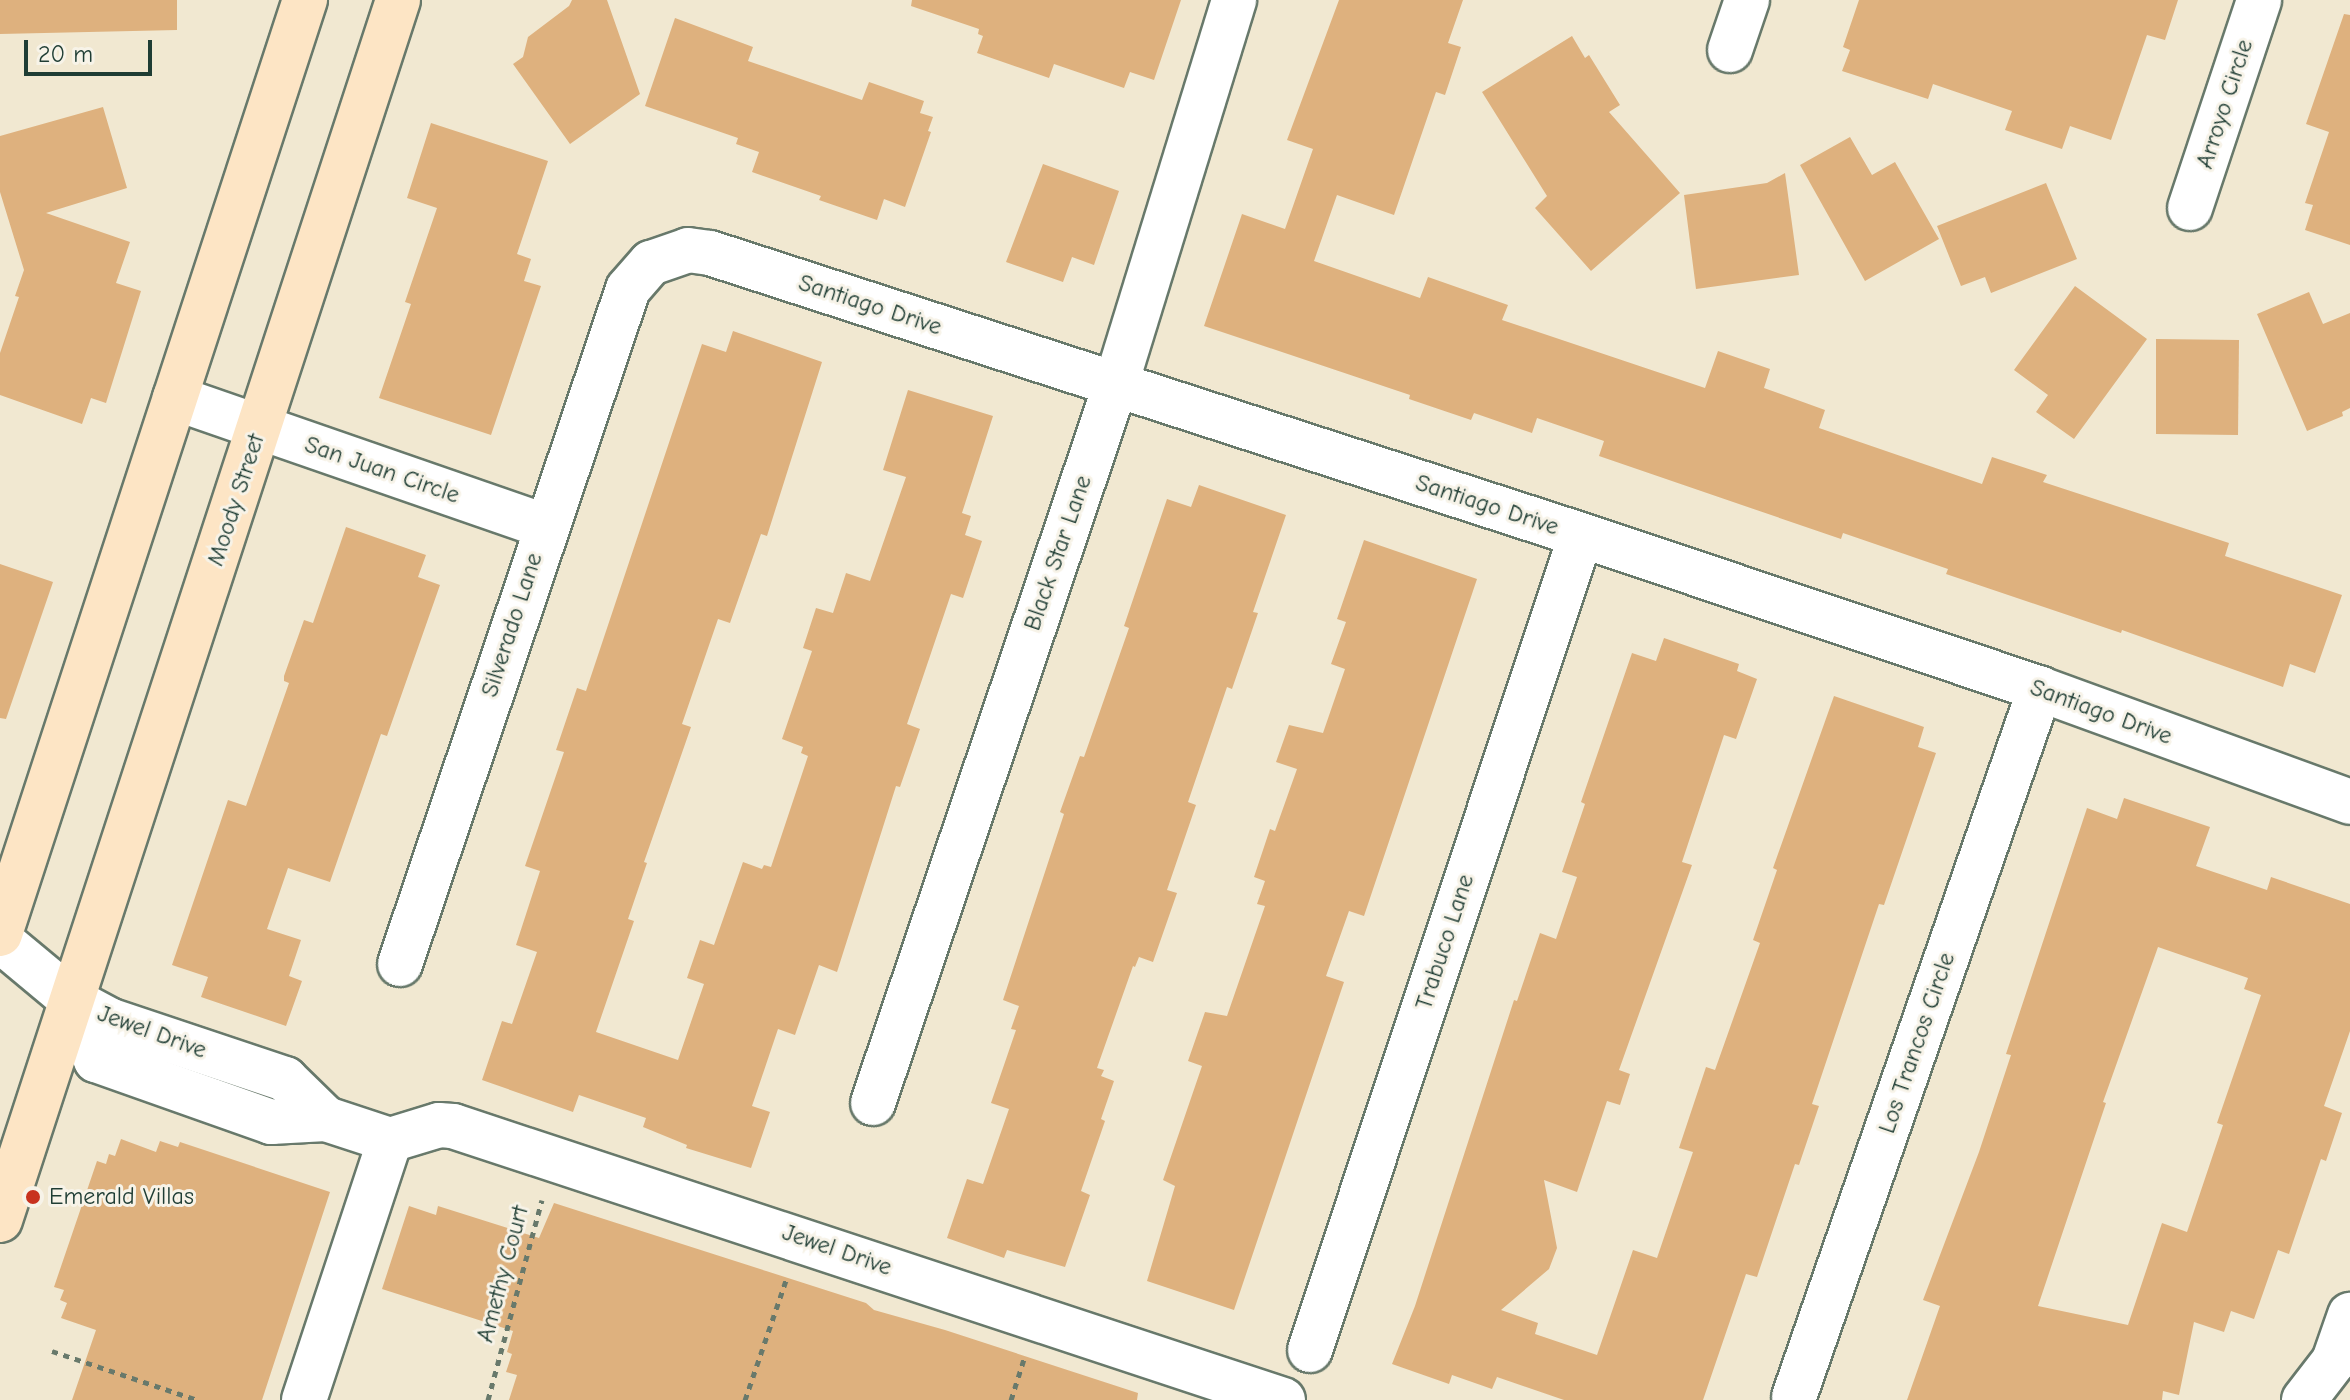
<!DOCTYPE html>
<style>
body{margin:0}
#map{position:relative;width:2350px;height:1400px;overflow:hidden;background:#f1e8d1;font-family:"Comic Neue",sans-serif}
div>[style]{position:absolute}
.building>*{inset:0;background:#deb17e}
.path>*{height:5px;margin-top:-2.5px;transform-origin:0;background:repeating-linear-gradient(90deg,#68796b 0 6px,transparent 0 12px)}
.roads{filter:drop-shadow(2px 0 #68796b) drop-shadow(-2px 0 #68796b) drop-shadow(0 2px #68796b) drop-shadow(0 -2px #68796b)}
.minor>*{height:44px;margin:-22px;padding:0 22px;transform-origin:22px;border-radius:22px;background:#fff}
.tertiary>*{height:44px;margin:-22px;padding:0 22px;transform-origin:22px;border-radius:22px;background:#fff}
.secondary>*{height:44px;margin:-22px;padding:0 22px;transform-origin:22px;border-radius:22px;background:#fde5c5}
.dots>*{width:22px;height:22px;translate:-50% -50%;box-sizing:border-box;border:4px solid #f7f3e8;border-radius:50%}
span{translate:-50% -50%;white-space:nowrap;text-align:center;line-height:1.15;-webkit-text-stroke:6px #f7f3e8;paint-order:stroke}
.street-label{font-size:24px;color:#1f3d34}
.poi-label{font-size:24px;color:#1f3d34}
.left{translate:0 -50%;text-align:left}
.scale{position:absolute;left:24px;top:40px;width:128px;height:36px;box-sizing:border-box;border:4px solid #1f3d34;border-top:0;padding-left:10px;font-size:24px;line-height:28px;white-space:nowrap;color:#1f3d34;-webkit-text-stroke:6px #f7f3e8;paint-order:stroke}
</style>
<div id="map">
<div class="building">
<div style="clip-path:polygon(0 0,177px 0,177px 30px,0 34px)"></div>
<div style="clip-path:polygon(572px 0,607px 0,640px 94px,570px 144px,513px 64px,523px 57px,528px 37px,569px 6px)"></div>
<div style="clip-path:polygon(912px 0,1181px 0,1154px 80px,1130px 72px,1124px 88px,1054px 64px,1049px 78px,977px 53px,983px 36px,978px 34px,979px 29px,911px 6px)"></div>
<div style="clip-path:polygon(1339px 0,1463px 0,1448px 43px,1461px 47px,1445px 95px,1436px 92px,1394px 215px,1337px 195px,1314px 261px,1420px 298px,1428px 277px,1508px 305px,1502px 320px,1705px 388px,1718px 351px,1770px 369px,1764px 388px,1825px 410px,1819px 428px,1982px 484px,1992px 457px,2047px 475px,2043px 482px,2229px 543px,2225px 556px,2342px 595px,2315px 673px,2290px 664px,2283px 687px,2122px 630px,2121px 633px,1946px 574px,1948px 569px,1843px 533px,1841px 539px,1599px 456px,1604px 441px,1537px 418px,1532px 433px,1474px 413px,1471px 420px,1409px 399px,1410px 395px,1204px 326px,1242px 214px,1285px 229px,1313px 149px,1287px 140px)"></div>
<div style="clip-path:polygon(1859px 0,2178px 0,2165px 40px,2147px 35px,2111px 140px,2070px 126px,2062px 149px,2005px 130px,2012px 111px,1933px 84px,1928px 99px,1842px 71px,1850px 50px,1843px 47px)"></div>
<div style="clip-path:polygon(2344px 14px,2350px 15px,2350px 245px,2305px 230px,2313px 205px,2305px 203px,2329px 132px,2306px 124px)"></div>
<div style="clip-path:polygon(675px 18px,753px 47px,748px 61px,862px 100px,869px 82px,924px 101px,920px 113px,933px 117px,928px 131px,931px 132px,905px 207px,884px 199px,877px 220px,819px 200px,821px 196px,752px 172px,759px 152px,736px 144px,738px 138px,645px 106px)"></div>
<div style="clip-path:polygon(1572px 36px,1585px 58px,1589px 55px,1620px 105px,1609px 112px,1680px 193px,1591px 271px,1535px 208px,1547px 196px,1482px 92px)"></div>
<div style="clip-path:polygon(103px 107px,127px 188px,46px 213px,130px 242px,116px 283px,141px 291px,106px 403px,91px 398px,82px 424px,0 395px,0 353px,19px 297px,15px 296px,24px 270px,0 192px,0 136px)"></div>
<div style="clip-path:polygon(431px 123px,548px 161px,517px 254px,531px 259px,524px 281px,541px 286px,491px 435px,379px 398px,411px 304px,405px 302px,437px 208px,407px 198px)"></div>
<div style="clip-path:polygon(1850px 137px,1872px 175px,1895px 162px,1939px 239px,1865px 281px,1800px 165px)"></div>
<div style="clip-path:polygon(1043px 164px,1119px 191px,1094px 265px,1072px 257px,1063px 282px,1006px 262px)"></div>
<div style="clip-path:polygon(1785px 173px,1799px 275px,1696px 289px,1684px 195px,1767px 183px)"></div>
<div style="clip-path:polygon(2046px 183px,2077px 259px,1991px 293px,1985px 277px,1961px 286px,1937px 226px)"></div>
<div style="clip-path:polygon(2075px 286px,2147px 339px,2074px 439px,2036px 412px,2048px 395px,2014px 370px)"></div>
<div style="clip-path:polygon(2309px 292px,2323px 324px,2350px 313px,2350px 408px,2342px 412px,2343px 416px,2307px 431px,2257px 314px)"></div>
<div style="clip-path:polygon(733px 331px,822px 362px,767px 536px,761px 534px,730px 623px,718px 619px,682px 724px,691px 727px,644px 862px,647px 863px,628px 919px,634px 921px,596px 1032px,678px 1060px,704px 984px,687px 978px,700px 940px,714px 945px,743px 862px,762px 869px,764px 865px,771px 867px,808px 756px,801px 753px,803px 747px,782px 739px,812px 651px,803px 648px,816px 608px,833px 613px,846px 573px,870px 581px,906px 477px,883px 470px,908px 390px,993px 416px,962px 513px,971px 516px,965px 535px,982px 541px,963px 598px,951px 594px,907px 724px,920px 729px,900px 787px,896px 786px,837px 972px,819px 965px,795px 1035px,778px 1029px,752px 1106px,770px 1112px,751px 1168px,686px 1148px,687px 1145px,643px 1127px,646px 1118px,579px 1095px,573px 1112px,482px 1080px,502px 1021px,512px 1024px,537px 952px,516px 945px,540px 871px,525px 866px,564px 752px,556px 750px,577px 688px,586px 691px,702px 344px,726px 352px)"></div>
<div style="clip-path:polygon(2156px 339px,2239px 340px,2238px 435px,2156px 434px)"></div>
<div style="clip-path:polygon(1199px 485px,1286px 515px,1253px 612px,1258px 613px,1232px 689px,1227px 687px,1188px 802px,1196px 805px,1167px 890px,1177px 893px,1153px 962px,1139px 957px,1135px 967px,1133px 966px,1097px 1068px,1104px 1070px,1101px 1076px,1114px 1081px,1101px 1119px,1105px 1121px,1081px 1191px,1090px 1195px,1065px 1267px,1007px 1250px,1004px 1258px,947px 1238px,967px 1179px,983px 1184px,1009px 1109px,991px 1103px,1016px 1030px,1011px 1029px,1019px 1006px,1003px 1000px,1064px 814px,1060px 812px,1080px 756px,1084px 757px,1129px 628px,1124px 626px,1167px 499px,1191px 507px)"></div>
<div style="clip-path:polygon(346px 527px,426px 555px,418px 577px,440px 585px,387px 736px,381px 734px,330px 882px,288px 868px,267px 929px,301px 940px,289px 976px,302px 981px,286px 1026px,201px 997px,208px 977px,172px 965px,228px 800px,246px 806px,289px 683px,284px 681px,284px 676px,304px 620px,313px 623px)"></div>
<div style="clip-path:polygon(1364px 540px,1477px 579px,1364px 916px,1349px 911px,1326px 976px,1344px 982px,1234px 1310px,1147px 1281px,1175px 1186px,1163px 1180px,1202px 1066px,1188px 1061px,1205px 1012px,1227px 1016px,1265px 906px,1257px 904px,1265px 881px,1254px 877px,1270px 829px,1275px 831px,1297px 769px,1276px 762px,1289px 725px,1323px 733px,1345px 669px,1331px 664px,1346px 622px,1337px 619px)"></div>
<div style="clip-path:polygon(0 564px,53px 582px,6px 719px,0 718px)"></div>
<div style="clip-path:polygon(1664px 638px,1739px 664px,1737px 671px,1757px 679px,1736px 739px,1724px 735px,1682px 862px,1692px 865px,1619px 1070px,1630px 1074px,1620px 1105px,1607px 1101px,1577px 1192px,1544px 1180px,1557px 1248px,1549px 1269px,1501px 1310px,1538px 1323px,1535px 1334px,1597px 1355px,1633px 1250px,1657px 1258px,1693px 1152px,1679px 1148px,1706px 1067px,1715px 1070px,1760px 943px,1753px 940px,1777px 870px,1773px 868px,1834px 696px,1924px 727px,1918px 747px,1936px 753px,1884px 905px,1879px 904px,1812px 1104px,1819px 1106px,1799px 1165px,1795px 1164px,1757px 1277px,1746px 1274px,1703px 1400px,1564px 1400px,1497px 1377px,1492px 1389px,1452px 1375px,1449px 1384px,1392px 1364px,1415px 1306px,1514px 1000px,1517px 1001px,1540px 933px,1556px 939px,1577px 877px,1562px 872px,1585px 804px,1581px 802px,1632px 653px,1656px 661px)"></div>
<div style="clip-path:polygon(evenodd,2124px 798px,2210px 827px,2196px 866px,2267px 890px,2271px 877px,2350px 904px,2350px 1031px,2324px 1106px,2342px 1113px,2326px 1161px,2321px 1159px,2289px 1254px,2278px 1250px,2254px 1319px,2231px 1311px,2224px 1332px,2194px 1322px,2179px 1395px,2163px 1391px,2162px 1400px,1907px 1400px,1940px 1306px,1923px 1300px,1979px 1152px,2011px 1055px,2006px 1054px,2087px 808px,2117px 819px,2124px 798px,2158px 947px,2248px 978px,2244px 989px,2261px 995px,2217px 1123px,2223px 1125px,2187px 1232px,2162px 1223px,2128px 1325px,2038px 1306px,2106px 1103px,2103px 1102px,2158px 947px)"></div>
<div style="clip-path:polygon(121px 1139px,156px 1152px,160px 1141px,178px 1147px,180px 1142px,330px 1192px,262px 1400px,72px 1400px,96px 1330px,61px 1318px,67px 1303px,60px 1300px,64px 1290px,54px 1287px,97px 1161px,106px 1164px,109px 1154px,115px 1156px)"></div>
<div style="clip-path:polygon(554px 1203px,866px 1303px,874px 1310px,945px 1330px,1138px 1393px,1137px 1400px,509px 1400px,517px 1375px,506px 1372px,512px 1354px,507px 1352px,513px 1331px,382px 1289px,409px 1206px,436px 1215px,438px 1206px,539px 1238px)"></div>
</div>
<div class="path">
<div style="left:52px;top:1351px;width:154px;rotate:18.6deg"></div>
<div style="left:488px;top:1400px;width:207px;rotate:-74.9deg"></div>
<div style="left:745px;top:1400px;width:127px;rotate:-71.1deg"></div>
<div style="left:1011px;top:1400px;width:43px;rotate:-72.4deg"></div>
</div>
<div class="roads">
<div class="minor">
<div style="left:1730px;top:50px;width:53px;rotate:-71.2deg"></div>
<div style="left:2190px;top:208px;width:219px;rotate:-71.6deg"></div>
<div style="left:175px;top:398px;width:392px;rotate:19.1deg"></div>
<div style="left:400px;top:964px;width:712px;rotate:-71.34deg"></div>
<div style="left:628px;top:289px;width:35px;rotate:-49deg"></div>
<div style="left:651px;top:263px;width:39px;rotate:-19deg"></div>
<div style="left:688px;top:250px;width:22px;rotate:8deg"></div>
<div style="left:710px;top:253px;width:916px;rotate:17.94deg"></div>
<div style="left:1581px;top:535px;width:484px;rotate:18.5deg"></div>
<div style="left:2040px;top:689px;width:330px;rotate:20deg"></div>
<div style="left:72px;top:1000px;width:65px;rotate:68.2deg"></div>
<div style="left:96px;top:1060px;width:186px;rotate:19.5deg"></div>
<div style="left:271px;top:1122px;width:55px;rotate:-3.1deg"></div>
<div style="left:326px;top:1119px;width:67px;rotate:18.2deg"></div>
<div style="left:390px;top:1140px;width:51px;rotate:-17deg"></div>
<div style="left:439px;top:1125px;width:14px;rotate:4deg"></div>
<div style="left:453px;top:1126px;width:874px;rotate:18.27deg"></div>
<div style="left:72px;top:1000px;width:42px;rotate:28.4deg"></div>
<div style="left:109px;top:1020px;width:186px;rotate:18.5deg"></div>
<div style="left:285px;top:1079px;width:57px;rotate:44.3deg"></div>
<div style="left:873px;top:1103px;width:759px;rotate:-71.33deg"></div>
<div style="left:1116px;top:384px;width:402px;rotate:-72.9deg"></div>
<div style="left:1310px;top:1350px;width:859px;rotate:-71.61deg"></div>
<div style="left:1794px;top:1397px;width:750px;rotate:-70.84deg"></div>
<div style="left:304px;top:1400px;width:274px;rotate:-71.7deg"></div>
<div style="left:2304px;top:1400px;width:49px;rotate:-52.4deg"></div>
<div style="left:2334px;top:1361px;width:49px;rotate:-70.8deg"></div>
</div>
<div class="tertiary">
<div style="left:0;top:940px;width:94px;rotate:39.8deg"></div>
</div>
<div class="secondary">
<div style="left:0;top:934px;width:983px;rotate:-71.92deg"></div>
<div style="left:0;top:1220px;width:1283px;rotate:-71.93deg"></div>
</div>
</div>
<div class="dots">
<div style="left:33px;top:1197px;background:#c8321e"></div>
</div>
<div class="street-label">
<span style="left:2225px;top:104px;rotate:-72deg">Arroyo Circle</span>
<span style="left:870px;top:305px;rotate:18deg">Santiago Drive</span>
<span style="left:382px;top:470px;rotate:19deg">San Juan Circle</span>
<span style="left:236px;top:500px;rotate:-72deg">Moody Street</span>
<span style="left:1487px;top:505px;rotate:18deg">Santiago Drive</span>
<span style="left:1058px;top:553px;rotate:-71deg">Black Star Lane</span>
<span style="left:512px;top:625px;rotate:-72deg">Silverado Lane</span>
<span style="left:2101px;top:712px;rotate:20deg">Santiago Drive</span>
<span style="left:1445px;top:942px;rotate:-72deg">Trabuco Lane</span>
<span style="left:152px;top:1032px;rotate:20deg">Jewel Drive</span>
<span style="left:1917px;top:1043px;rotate:-71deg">Los Trancos Circle</span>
<span style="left:837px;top:1250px;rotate:19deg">Jewel Drive</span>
<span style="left:503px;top:1274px;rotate:-75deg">Amethy Court</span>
</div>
<div class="poi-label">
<span class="left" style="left:49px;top:1197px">Emerald Villas</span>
</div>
<div class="scale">20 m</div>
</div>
